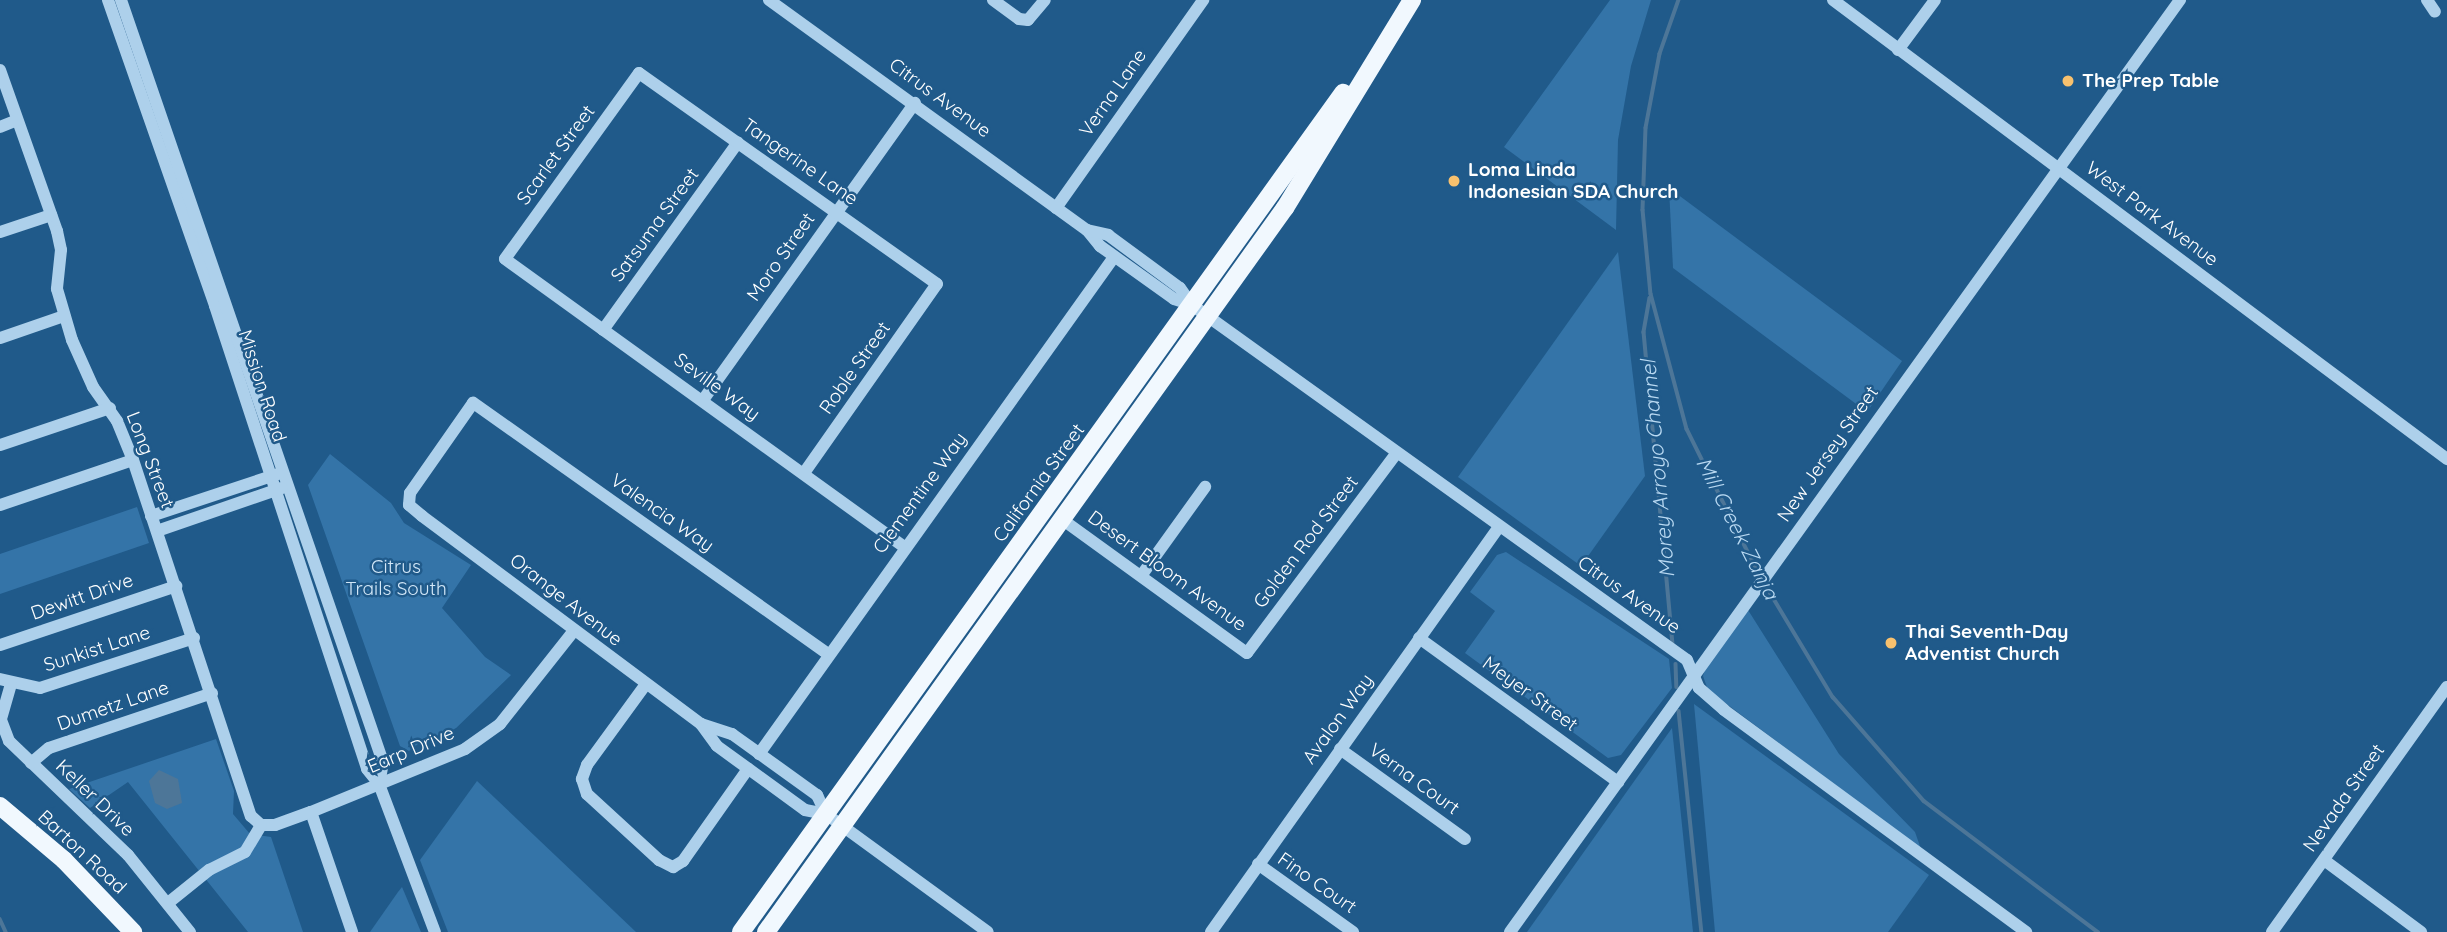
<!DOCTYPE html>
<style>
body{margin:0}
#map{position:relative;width:2447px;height:932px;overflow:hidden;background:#205a8a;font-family:Quicksand,sans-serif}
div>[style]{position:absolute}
.green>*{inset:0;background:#3474a8}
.water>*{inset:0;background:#4d7698}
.stream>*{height:3.5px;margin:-1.75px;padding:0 1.75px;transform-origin:1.75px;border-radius:1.75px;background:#4d7698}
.minor>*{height:12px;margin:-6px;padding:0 6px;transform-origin:6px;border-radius:6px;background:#add0eb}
.major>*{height:18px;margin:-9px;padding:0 9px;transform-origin:9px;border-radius:9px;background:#f1f8fe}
.dots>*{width:19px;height:19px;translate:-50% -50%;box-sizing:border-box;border:4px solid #205a8a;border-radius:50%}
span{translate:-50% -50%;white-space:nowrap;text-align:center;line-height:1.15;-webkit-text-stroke:5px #205a8a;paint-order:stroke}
.poi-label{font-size:19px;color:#fff;font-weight:700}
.left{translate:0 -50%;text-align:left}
.street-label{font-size:19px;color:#fff}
.park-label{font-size:19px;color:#d2e7f8}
.water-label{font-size:21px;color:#b9d9f2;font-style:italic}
</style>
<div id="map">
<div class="green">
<div style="clip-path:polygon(1610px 0,1651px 0,1631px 66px,1618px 140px,1616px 230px,1504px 147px)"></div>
<div style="clip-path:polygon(1669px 188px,1902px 361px,1867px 412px,1673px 268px)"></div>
<div style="clip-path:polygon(1618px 252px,1645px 476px,1581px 566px,1458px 477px)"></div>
<div style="clip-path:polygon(330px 454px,391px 503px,404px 523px,471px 565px,442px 608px,485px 657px,511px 675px,453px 731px,423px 740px,409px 751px,400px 746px,308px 485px)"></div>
<div style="clip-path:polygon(137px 507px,149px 543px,0 594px,0 554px)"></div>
<div style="clip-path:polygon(1506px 552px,1669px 659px,1672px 688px,1621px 755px,1608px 758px,1465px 653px,1495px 611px,1470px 592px,1497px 555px)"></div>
<div style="clip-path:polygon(1748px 610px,1839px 754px,1915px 832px,1921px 849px,1708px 690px,1703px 676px,1706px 666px)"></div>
<div style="clip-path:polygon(1694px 704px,1929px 875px,1888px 932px,1715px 932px)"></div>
<div style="clip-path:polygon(1672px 728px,1693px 932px,1527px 932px)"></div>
<div style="clip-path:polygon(216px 739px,234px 791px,233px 814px,250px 834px,271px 837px,303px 932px,248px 932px,128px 782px,90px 808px,69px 789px)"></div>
<div style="clip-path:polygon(477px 781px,636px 932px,448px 932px,420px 860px)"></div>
<div style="clip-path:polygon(402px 887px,421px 932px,370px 932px,398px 892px)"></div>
</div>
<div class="water">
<div style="clip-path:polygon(159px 770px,178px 779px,182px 803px,167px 809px,155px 803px,149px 781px)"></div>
</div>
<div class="stream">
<div style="left:1679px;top:0;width:57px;rotate:109.4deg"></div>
<div style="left:1660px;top:54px;width:75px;rotate:100.7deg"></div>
<div style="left:1646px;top:128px;width:82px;rotate:92.1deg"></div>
<div style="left:1643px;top:210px;width:84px;rotate:84.6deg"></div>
<div style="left:1651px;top:294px;width:140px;rotate:75.1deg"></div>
<div style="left:1687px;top:429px;width:166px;rotate:63.6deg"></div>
<div style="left:1650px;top:298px;width:35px;rotate:100deg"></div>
<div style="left:1644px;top:332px;width:313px;rotate:84.7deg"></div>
<div style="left:1765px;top:584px;width:132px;rotate:59deg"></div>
<div style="left:1833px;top:697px;width:138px;rotate:48.8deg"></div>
<div style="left:1924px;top:801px;width:218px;rotate:37deg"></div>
<div style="left:1676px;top:664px;width:23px;rotate:88deg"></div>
<div style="left:1679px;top:711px;width:222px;rotate:84.1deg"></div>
<div style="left:0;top:919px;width:14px;rotate:65deg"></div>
</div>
<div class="minor">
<div style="left:108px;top:0;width:324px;rotate:70.7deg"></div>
<div style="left:215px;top:306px;width:487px;rotate:71.8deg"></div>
<div style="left:367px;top:769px;width:19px;rotate:51deg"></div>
<div style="left:379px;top:784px;width:158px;rotate:69.3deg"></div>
<div style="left:121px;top:0;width:806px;rotate:71.03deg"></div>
<div style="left:383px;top:762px;width:22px;rotate:100deg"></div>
<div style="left:769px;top:0;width:392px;rotate:35.9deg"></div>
<div style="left:1087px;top:230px;width:21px;rotate:51deg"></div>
<div style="left:1100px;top:246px;width:91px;rotate:35.6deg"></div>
<div style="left:1174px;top:299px;width:19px;rotate:18deg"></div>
<div style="left:1192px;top:305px;width:609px;rotate:35.65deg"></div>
<div style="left:1687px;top:660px;width:30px;rotate:67deg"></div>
<div style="left:1699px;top:688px;width:33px;rotate:41deg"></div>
<div style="left:1724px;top:710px;width:375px;rotate:36.3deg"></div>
<div style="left:993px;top:0;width:32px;rotate:36deg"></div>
<div style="left:1019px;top:19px;width:9px;rotate:6deg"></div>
<div style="left:1028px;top:20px;width:26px;rotate:-50deg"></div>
<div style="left:1833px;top:0;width:767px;rotate:36.78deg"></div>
<div style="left:2427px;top:0;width:14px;rotate:56deg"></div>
<div style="left:1898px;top:50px;width:62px;rotate:-53.5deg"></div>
<div style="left:0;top:70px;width:171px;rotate:70.5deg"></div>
<div style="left:57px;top:231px;width:19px;rotate:78deg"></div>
<div style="left:61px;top:250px;width:39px;rotate:96deg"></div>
<div style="left:57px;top:289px;width:53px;rotate:73.6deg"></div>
<div style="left:72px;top:340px;width:51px;rotate:65.9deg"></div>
<div style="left:93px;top:387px;width:42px;rotate:54.8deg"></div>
<div style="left:117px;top:421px;width:42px;rotate:67.7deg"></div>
<div style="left:133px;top:460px;width:375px;rotate:71.7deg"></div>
<div style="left:251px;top:816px;width:13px;rotate:42deg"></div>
<div style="left:0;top:127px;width:18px;rotate:-22deg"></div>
<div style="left:1056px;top:208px;width:255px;rotate:-54.7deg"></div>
<div style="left:1087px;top:230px;width:22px;rotate:13deg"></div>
<div style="left:1108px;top:235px;width:89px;rotate:36.4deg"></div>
<div style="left:1180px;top:288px;width:21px;rotate:55deg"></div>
<div style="left:0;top:232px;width:54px;rotate:-18.4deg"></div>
<div style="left:603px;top:330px;width:231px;rotate:-54.3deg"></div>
<div style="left:0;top:338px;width:68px;rotate:-19deg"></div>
<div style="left:703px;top:400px;width:365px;rotate:-54.5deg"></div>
<div style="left:0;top:445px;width:116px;rotate:-18.6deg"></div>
<div style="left:804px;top:473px;width:231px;rotate:-54.9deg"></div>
<div style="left:937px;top:284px;width:365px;rotate:-144.7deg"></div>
<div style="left:639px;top:73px;width:229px;rotate:125.8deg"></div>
<div style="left:505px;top:259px;width:493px;rotate:35.8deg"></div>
<div style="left:0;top:505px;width:140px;rotate:-18.7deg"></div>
<div style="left:151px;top:516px;width:134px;rotate:-18.3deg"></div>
<div style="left:1063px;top:520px;width:227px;rotate:35.9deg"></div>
<div style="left:1247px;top:653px;width:249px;rotate:-53.2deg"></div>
<div style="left:157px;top:531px;width:132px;rotate:-19deg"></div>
<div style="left:1141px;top:576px;width:110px;rotate:-54.3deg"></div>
<div style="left:1419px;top:638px;width:246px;rotate:35.9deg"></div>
<div style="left:0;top:645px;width:186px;rotate:-18.5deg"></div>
<div style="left:828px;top:654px;width:435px;rotate:-144.7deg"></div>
<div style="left:473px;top:403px;width:110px;rotate:125deg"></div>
<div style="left:410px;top:493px;width:12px;rotate:95deg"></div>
<div style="left:409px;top:505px;width:17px;rotate:40deg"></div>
<div style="left:422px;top:516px;width:348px;rotate:36.7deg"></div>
<div style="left:701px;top:724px;width:27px;rotate:54deg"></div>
<div style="left:717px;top:746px;width:109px;rotate:36deg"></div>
<div style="left:805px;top:810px;width:21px;rotate:11deg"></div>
<div style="left:826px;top:814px;width:200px;rotate:36.1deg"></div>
<div style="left:0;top:679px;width:41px;rotate:12.7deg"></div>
<div style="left:40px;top:688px;width:162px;rotate:-18deg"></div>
<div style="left:11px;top:684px;width:37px;rotate:106deg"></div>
<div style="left:1px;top:720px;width:22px;rotate:69deg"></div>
<div style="left:9px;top:741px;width:165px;rotate:43.8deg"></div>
<div style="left:128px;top:855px;width:99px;rotate:51.2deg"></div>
<div style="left:646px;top:684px;width:100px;rotate:126.1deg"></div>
<div style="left:587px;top:765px;width:15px;rotate:110deg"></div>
<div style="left:582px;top:779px;width:16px;rotate:72deg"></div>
<div style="left:587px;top:794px;width:98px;rotate:42.5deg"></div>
<div style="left:659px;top:860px;width:16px;rotate:27deg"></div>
<div style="left:673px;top:867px;width:12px;rotate:-31deg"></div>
<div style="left:683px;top:861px;width:113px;rotate:-54.8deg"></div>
<div style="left:701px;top:724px;width:33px;rotate:18deg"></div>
<div style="left:732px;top:734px;width:105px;rotate:35.7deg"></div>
<div style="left:817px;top:795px;width:21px;rotate:65deg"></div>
<div style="left:1340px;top:749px;width:154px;rotate:35.8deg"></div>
<div style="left:759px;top:754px;width:611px;rotate:-54.46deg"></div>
<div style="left:31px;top:763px;width:23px;rotate:-40deg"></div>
<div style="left:49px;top:748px;width:172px;rotate:-18.6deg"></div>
<div style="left:311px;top:812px;width:127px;rotate:71.1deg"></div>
<div style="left:261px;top:825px;width:14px"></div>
<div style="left:275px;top:825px;width:38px;rotate:-20deg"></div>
<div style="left:311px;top:812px;width:166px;rotate:-22.2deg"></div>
<div style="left:465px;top:749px;width:43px;rotate:-35.5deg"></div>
<div style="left:500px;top:724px;width:117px;rotate:-51.6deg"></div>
<div style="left:2324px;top:860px;width:121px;rotate:36.6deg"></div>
<div style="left:1258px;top:864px;width:117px;rotate:35.6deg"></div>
<div style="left:168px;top:903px;width:53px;rotate:-38.8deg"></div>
<div style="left:209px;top:870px;width:40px;rotate:-26.6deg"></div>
<div style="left:245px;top:852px;width:31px;rotate:-59deg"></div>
<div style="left:1211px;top:932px;width:496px;rotate:-54.6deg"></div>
<div style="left:1510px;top:932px;width:1148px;rotate:-54.29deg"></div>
<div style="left:2272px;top:932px;width:301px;rotate:-54.5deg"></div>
</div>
<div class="major">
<div style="left:0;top:806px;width:84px;rotate:40.2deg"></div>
<div style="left:64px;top:860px;width:100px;rotate:46.2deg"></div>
<div style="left:741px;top:932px;width:1033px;rotate:-54.34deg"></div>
<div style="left:766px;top:932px;width:891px;rotate:-54.37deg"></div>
<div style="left:1285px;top:208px;width:244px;rotate:-58.6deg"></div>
</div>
<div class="dots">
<div style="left:2068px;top:81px;background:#f8c16e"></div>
<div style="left:1454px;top:181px;background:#f8c16e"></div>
<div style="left:1891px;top:643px;background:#f8c16e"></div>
</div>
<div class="poi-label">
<span class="left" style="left:2082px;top:81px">The Prep Table</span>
<span class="left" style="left:1468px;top:181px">Loma Linda<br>Indonesian SDA Church</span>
<span class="left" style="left:1905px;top:643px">Thai Seventh-Day<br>Adventist Church</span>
</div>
<div class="street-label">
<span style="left:1113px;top:93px;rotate:-55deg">Verna Lane</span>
<span style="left:940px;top:98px;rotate:36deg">Citrus Avenue</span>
<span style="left:556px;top:155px;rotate:-54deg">Scarlet Street</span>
<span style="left:800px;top:162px;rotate:35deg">Tangerine Lane</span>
<span style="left:2152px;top:214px;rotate:37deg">West Park Avenue</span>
<span style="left:655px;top:225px;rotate:-54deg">Satsuma Street</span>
<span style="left:781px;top:257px;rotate:-55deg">Moro Street</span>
<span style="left:855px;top:368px;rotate:-55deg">Roble Street</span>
<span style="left:262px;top:386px;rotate:72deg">Mission Road</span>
<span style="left:717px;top:387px;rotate:36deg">Seville Way</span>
<span style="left:1828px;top:454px;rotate:-55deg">New Jersey Street</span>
<span style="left:150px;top:460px;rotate:69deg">Long Street</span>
<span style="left:1039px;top:483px;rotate:-54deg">California Street</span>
<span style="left:920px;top:493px;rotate:-54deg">Clementine Way</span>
<span style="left:662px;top:513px;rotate:35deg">Valencia Way</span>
<span style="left:1306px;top:542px;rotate:-53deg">Golden Rod Street</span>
<span style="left:1167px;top:571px;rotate:36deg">Desert Bloom Avenue</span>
<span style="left:1629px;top:595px;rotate:35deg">Citrus Avenue</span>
<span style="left:82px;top:597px;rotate:-19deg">Dewitt Drive</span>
<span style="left:566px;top:600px;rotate:38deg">Orange Avenue</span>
<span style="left:97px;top:649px;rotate:-18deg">Sunkist Lane</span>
<span style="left:1530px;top:694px;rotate:36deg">Meyer Street</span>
<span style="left:113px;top:706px;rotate:-19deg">Dumetz Lane</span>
<span style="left:1338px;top:719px;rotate:-54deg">Avalon Way</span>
<span style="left:411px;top:750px;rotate:-23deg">Earp Drive</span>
<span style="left:1414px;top:779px;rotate:36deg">Verna Court</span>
<span style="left:95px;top:798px;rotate:44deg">Keller Drive</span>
<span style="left:2344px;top:798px;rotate:-55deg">Nevada Street</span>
<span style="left:82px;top:852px;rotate:43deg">Barton Road</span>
<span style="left:1317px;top:883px;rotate:35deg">Fino Court</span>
</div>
<div class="park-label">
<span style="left:396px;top:578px">Citrus<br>Trails South</span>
</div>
<div class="water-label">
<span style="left:1657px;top:469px;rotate:-95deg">Morey Arroyo Channel</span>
<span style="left:1738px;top:528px;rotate:63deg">Mill Creek Zanja</span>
</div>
</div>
